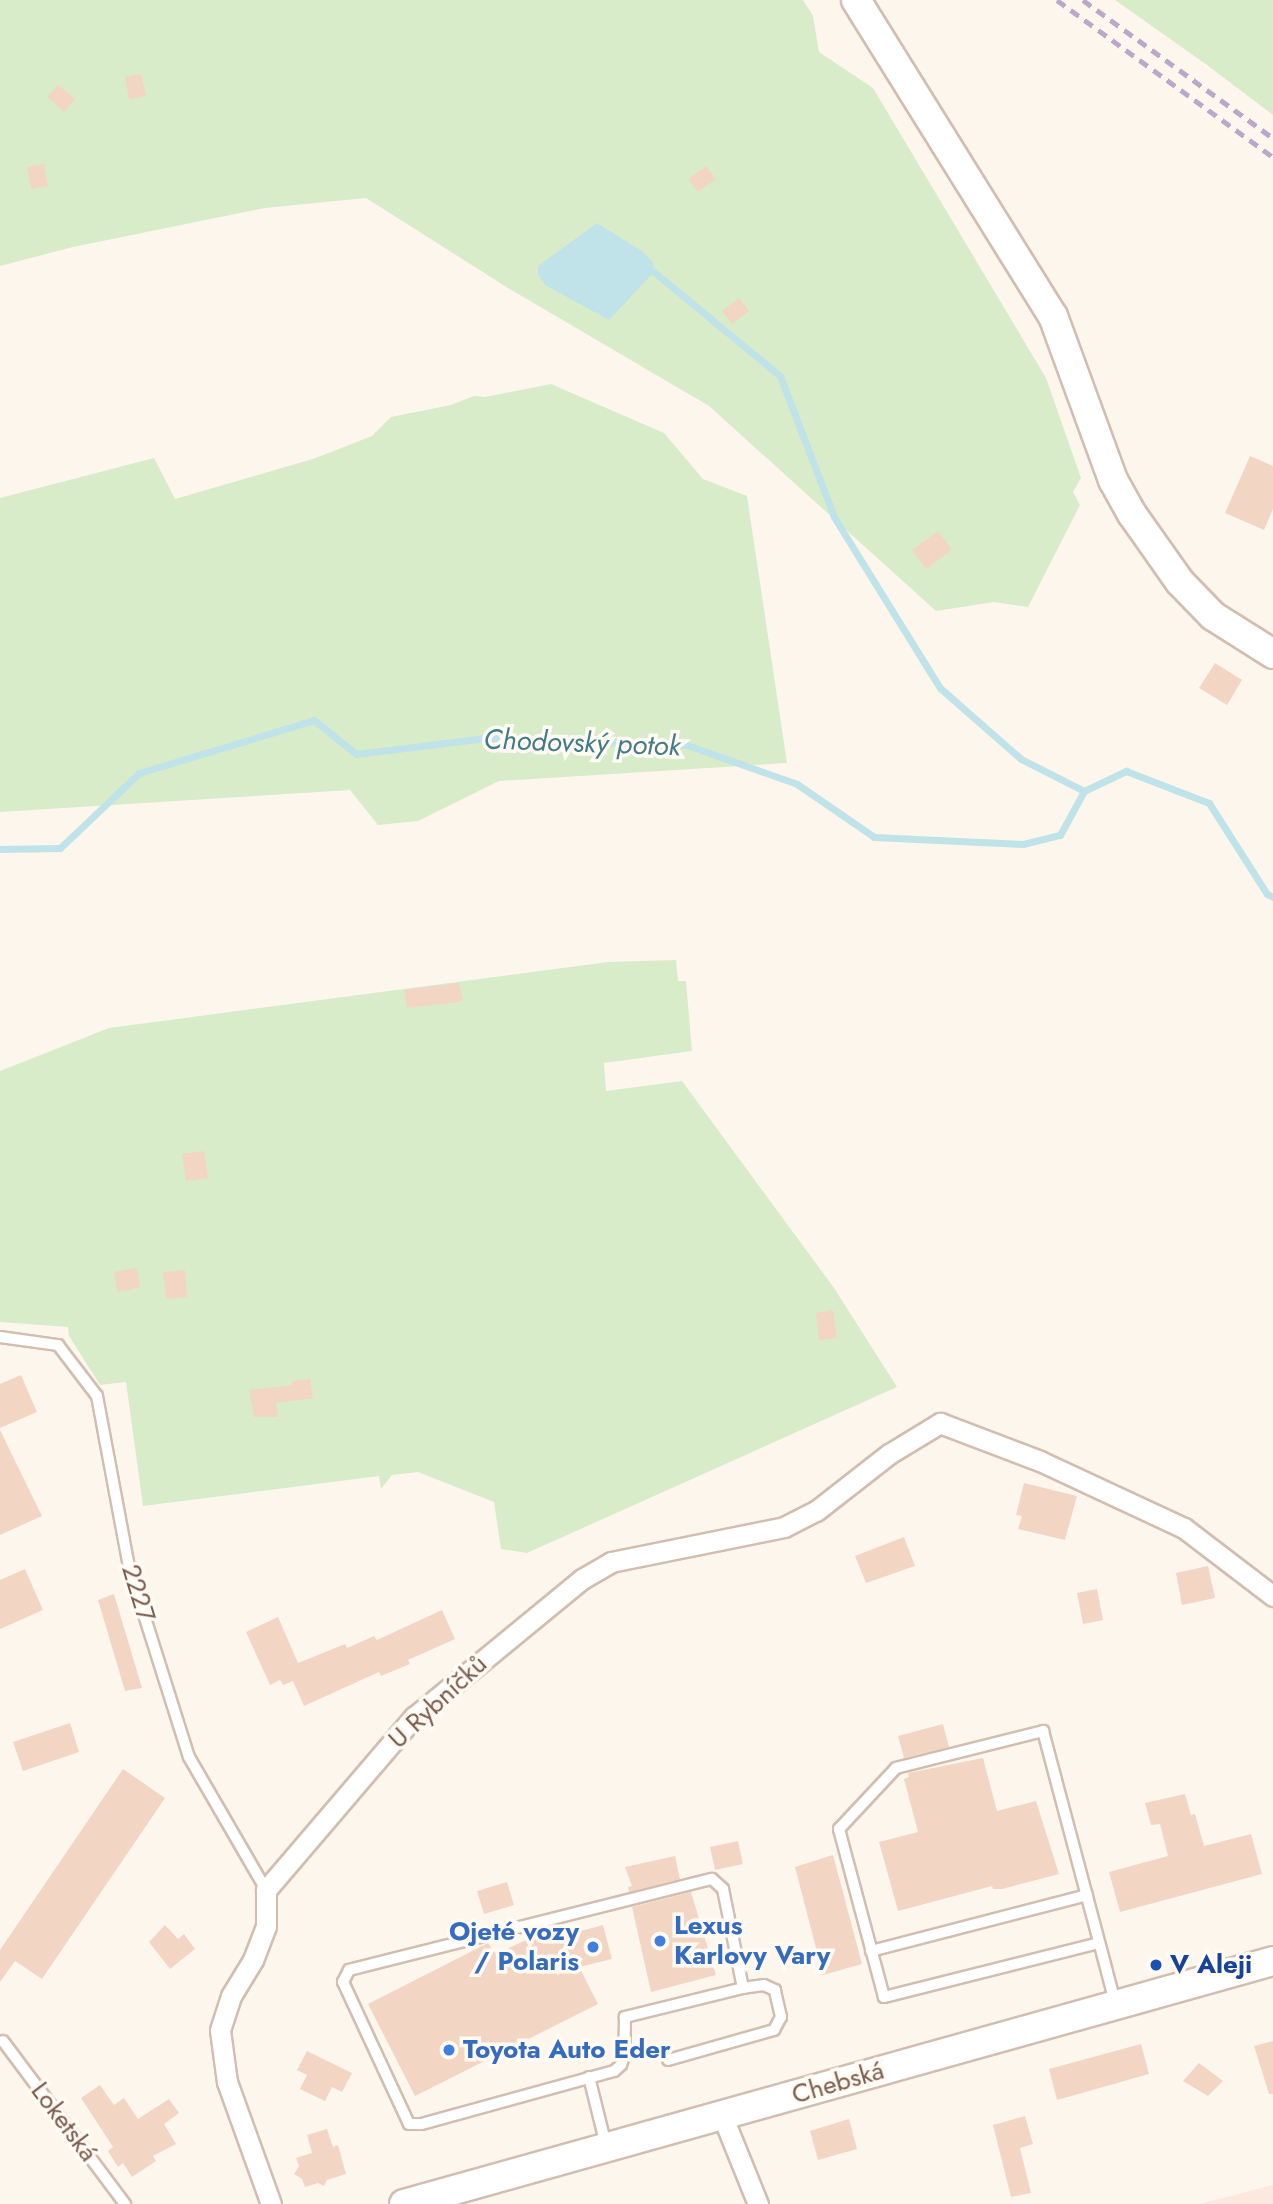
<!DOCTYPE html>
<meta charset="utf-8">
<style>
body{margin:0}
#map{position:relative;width:1273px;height:2204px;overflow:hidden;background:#fdf6ec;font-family:Jost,sans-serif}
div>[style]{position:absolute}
.commercial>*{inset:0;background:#fde8e0}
.green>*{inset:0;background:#d8ecc9}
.water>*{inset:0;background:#bfe3e8}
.stream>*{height:7px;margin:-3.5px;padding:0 3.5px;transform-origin:3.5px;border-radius:3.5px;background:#bfe3e8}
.building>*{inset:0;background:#f3d5c3}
.roads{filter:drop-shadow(2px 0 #d1beb0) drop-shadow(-2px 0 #d1beb0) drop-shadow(0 2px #d1beb0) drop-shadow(0 -2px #d1beb0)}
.lane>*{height:10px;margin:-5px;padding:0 5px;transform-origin:5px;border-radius:5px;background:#fff}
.street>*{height:19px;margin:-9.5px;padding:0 9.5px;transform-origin:9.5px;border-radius:9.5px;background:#fff}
.secondary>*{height:28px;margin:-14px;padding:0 14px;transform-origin:14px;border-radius:14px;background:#fff}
.rail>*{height:5px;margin-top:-2.5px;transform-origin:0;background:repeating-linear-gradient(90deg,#b9a8c9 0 10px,transparent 0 17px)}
.dots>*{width:19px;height:19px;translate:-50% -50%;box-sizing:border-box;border:4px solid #fffaf3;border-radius:50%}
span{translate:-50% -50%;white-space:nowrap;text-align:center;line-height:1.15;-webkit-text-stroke:7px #fffaf3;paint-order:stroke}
.street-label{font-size:26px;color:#7a5c4d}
.shop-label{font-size:26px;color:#366cbe;font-weight:700}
.left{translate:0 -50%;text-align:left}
.right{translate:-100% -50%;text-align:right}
.transit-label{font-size:26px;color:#164399;font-weight:700}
.water-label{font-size:28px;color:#437c86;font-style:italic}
</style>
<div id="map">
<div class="commercial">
<div style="clip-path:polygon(1273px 2185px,1273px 2204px,1199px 2204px)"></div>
</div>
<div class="green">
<div style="clip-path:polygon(0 0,803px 0,813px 16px,819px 52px,873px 88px,1046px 378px,1081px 478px,1073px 492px,1080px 505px,1028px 607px,994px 602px,936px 611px,709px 406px,508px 288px,366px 198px,265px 208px,73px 247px,0 266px)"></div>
<div style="clip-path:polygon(1115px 0,1273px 0,1273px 115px,1207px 65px)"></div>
<div style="clip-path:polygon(551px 384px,664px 433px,703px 479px,747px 496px,787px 763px,499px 781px,418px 821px,378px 825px,350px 790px,0 812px,0 498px,154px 458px,175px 499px,313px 459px,372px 436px,391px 417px,451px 405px,474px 396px,485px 397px)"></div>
<div style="clip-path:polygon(676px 960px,678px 981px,686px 981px,692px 1051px,604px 1063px,606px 1091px,682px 1081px,834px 1288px,897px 1387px,527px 1553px,501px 1549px,494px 1502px,418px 1472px,392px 1475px,381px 1489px,379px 1476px,143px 1506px,126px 1382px,100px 1385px,69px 1336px,68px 1327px,0 1322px,0 1071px,109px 1028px,608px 962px)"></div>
</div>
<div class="water">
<div style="clip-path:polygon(597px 223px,642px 251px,653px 262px,654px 272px,609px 320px,545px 285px,538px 274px,538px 266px)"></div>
</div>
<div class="stream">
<div style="left:654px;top:272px;width:163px;rotate:39.5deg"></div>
<div style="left:780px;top:376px;width:151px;rotate:69deg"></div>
<div style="left:834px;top:517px;width:201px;rotate:58.2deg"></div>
<div style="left:940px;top:688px;width:108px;rotate:41.2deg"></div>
<div style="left:1021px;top:759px;width:71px;rotate:26.9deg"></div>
<div style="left:0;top:849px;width:60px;rotate:-1deg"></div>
<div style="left:60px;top:848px;width:109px;rotate:-43.5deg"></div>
<div style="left:139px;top:773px;width:183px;rotate:-16.8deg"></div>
<div style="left:314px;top:720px;width:54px;rotate:39deg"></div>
<div style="left:356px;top:754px;width:131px;rotate:-7deg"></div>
<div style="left:486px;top:738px;width:201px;rotate:2deg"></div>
<div style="left:687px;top:745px;width:117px;rotate:19.5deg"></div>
<div style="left:797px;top:784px;width:93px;rotate:34.5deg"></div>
<div style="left:874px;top:837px;width:149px;rotate:2.7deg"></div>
<div style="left:1023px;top:844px;width:38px;rotate:-14deg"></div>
<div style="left:1060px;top:835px;width:50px;rotate:-61.4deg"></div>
<div style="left:1084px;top:791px;width:47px;rotate:-25.5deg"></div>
<div style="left:1126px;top:771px;width:89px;rotate:21.1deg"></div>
<div style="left:1209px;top:803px;width:108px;rotate:57.5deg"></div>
<div style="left:1267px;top:894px;width:7px;rotate:27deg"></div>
</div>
<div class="building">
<div style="clip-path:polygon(141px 74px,146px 96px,129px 99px,125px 77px)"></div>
<div style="clip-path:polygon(58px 85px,75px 99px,64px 112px,47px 97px)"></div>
<div style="clip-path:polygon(44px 164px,48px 186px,31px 189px,27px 167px)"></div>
<div style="clip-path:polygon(706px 166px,716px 179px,698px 192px,688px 179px)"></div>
<div style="clip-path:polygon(739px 298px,749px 311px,732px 324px,722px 311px)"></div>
<div style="clip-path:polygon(1250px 456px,1273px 466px,1273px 509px,1264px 530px,1225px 513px)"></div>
<div style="clip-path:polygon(938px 531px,952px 550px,926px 569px,912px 550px)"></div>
<div style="clip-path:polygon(1215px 663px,1242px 680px,1227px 705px,1199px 688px)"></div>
<div style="clip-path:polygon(459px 983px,463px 1000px,459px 1002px,407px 1008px,404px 990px)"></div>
<div style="clip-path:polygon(204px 1151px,208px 1178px,186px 1181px,182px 1154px)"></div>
<div style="clip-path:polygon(137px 1268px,140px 1288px,117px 1292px,114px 1272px)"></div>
<div style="clip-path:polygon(185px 1270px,187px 1297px,166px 1299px,163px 1272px)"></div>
<div style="clip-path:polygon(833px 1310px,837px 1338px,819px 1340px,816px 1313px)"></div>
<div style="clip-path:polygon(21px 1375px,37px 1412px,0 1428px,0 1384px)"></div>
<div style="clip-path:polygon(310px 1379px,313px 1398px,276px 1403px,278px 1417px,254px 1417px,249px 1390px,292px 1385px,292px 1381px)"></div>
<div style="clip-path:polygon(0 1430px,42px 1516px,0 1535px)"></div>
<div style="clip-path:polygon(1024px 1483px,1077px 1496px,1065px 1540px,1018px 1529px,1022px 1516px,1016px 1515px)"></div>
<div style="clip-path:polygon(904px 1537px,915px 1566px,866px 1583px,855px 1556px)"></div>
<div style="clip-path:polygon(1208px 1566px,1215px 1598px,1182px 1605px,1176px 1573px)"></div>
<div style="clip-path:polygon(25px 1569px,43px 1610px,0 1629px,0 1580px)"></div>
<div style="clip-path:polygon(1097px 1589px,1103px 1620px,1083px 1624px,1077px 1593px)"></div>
<div style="clip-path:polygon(114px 1594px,142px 1688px,125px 1691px,98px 1600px)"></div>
<div style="clip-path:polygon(442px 1610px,455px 1639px,408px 1660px,410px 1664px,381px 1676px,379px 1672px,304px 1706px,293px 1681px,283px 1685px,280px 1680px,270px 1685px,246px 1632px,278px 1617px,298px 1663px,345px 1644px,347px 1648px,374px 1636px,377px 1640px)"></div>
<div style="clip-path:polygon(70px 1723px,79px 1752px,23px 1771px,13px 1742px)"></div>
<div style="clip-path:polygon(943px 1724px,949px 1747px,904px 1758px,898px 1736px)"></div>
<div style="clip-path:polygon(983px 1758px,997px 1811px,1036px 1801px,1059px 1874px,1002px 1889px,993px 1889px,992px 1886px,898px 1911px,879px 1842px,918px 1832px,904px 1779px,909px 1777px,908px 1773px)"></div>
<div style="clip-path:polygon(123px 1769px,165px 1798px,42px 1979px,15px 1961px,0 1982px,0 1950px)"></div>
<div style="clip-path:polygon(1185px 1794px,1191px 1815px,1195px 1814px,1204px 1846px,1251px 1834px,1262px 1874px,1120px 1912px,1109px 1872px,1168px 1856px,1160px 1824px,1151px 1825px,1145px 1803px)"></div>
<div style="clip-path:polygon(738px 1841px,743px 1864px,715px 1870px,710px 1847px)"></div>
<div style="clip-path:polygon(833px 1855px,862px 1964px,823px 1975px,795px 1867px)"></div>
<div style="clip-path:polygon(675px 1856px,680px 1879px,629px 1892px,628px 1887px,632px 1886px,625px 1867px)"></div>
<div style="clip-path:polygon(507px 1882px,514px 1905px,484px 1914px,477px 1891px)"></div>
<div style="clip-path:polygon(691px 1892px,716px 1975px,651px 1992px,632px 1907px)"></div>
<div style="clip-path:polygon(165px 1925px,178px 1939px,184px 1934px,195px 1949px,170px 1969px,149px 1942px)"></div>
<div style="clip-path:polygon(558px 1925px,563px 1936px,603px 1925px,612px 1959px,579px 1967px,598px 2004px,415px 2096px,368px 2004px,488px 1943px,496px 1954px)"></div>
<div style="clip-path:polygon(1273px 2041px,1273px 2094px,1269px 2094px,1254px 2046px)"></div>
<div style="clip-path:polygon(1141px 2044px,1149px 2074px,1057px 2100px,1049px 2069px)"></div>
<div style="clip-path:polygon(307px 2051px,352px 2073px,342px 2092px,332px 2087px,325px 2101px,300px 2089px,307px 2075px,297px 2070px)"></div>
<div style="clip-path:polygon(1199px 2063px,1223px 2081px,1208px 2096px,1183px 2081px)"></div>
<div style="clip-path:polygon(100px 2085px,114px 2105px,124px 2098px,138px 2119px,169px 2099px,179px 2113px,164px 2124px,176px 2144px,153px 2156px,156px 2161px,132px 2177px,123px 2163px,118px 2167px,108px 2151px,113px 2147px,81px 2098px)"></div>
<div style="clip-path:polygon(1025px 2116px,1033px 2144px,1020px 2148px,1031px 2193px,1011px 2197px,993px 2125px)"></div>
<div style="clip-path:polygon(849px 2119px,857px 2149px,818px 2160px,810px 2131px)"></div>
<div style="clip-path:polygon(327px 2129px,333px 2147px,338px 2145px,346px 2174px,327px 2180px,324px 2186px,318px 2183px,305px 2187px,302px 2179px,294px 2174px,299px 2166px,296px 2158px,312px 2153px,307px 2135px)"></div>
</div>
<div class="roads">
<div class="lane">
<div style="left:0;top:1337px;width:59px;rotate:7.9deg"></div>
<div style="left:58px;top:1345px;width:64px;rotate:52.6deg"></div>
<div style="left:97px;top:1396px;width:174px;rotate:79.4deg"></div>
<div style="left:129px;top:1567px;width:199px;rotate:72.5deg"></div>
<div style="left:189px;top:1757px;width:154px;rotate:59.9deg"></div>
<div style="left:712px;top:1879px;width:15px;rotate:42deg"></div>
<div style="left:723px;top:1889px;width:101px;rotate:78.6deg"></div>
<div style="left:743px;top:1988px;width:122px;rotate:166.2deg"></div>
<div style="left:625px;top:2017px;width:39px;rotate:91deg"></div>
<div style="left:624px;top:2056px;width:9px;rotate:108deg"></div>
<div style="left:621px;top:2065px;width:9px;rotate:139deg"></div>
<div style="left:614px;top:2071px;width:200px;rotate:164.6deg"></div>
<div style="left:421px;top:2124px;width:12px;rotate:180deg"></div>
<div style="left:409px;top:2124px;width:157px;rotate:-114.9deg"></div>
<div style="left:343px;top:1982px;width:13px;rotate:-63deg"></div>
<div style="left:349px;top:1970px;width:374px;rotate:-14.1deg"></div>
<div style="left:1099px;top:1943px;width:222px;rotate:165.9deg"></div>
<div style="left:884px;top:1997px;width:174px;rotate:-105deg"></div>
<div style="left:839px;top:1829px;width:83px;rotate:-46.9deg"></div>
<div style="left:896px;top:1768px;width:152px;rotate:-14.1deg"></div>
<div style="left:1043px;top:1731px;width:249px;rotate:75.1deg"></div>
<div style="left:1107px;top:1972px;width:30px;rotate:75deg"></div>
<div style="left:871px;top:1951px;width:223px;rotate:-14.5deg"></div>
<div style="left:3px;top:2041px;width:204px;rotate:53.2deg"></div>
<div style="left:668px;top:2060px;width:110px;rotate:-15.8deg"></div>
<div style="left:774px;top:2030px;width:15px;rotate:-62deg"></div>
<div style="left:781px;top:2017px;width:28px;rotate:-103deg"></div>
<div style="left:775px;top:1990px;width:12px;rotate:-156deg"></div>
<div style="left:764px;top:1985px;width:21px;rotate:172deg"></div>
<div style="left:589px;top:2077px;width:70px;rotate:76deg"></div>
</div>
<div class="street">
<div style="left:722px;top:2115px;width:96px;rotate:68deg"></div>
<div style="left:271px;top:2204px;width:130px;rotate:-109.8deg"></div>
<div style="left:227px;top:2082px;width:52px;rotate:-97.7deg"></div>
<div style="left:220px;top:2030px;width:36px;rotate:-72deg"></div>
<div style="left:231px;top:1996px;width:42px;rotate:-58.6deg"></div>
<div style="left:253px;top:1960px;width:36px;rotate:-69deg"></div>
<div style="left:266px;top:1926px;width:36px;rotate:-90deg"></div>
<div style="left:266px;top:1890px;width:228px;rotate:-49.5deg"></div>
<div style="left:414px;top:1717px;width:217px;rotate:-39.4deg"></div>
<div style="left:582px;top:1579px;width:34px;rotate:-30deg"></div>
<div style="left:611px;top:1562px;width:177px;rotate:-11.4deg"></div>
<div style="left:784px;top:1527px;width:36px;rotate:-27deg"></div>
<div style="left:816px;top:1511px;width:93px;rotate:-38deg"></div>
<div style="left:889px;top:1454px;width:60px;rotate:-31.3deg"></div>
<div style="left:940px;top:1423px;width:107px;rotate:20.8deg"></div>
<div style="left:1040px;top:1461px;width:159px;rotate:25deg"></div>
<div style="left:1184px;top:1528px;width:112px;rotate:37.4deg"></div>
</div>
<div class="secondary">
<div style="left:856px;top:0;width:372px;rotate:58.1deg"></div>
<div style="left:1053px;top:316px;width:175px;rotate:69.9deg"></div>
<div style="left:1113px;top:480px;width:39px;rotate:61deg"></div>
<div style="left:1132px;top:514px;width:83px;rotate:54.8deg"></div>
<div style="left:1180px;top:582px;width:47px;rotate:45.9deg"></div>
<div style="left:1213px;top:616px;width:71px;rotate:32.3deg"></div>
<div style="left:404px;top:2204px;width:902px;rotate:-15.62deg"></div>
</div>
</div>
<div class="rail">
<div style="left:1057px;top:0;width:267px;rotate:36deg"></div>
<div style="left:1083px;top:0;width:235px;rotate:36deg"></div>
</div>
<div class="dots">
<div style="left:660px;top:1941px;background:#3f7fe0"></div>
<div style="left:593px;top:1947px;background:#3f7fe0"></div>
<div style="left:1156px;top:1965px;background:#1a4fb4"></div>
<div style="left:449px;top:2050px;background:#3f7fe0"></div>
</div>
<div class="street-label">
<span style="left:138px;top:1593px;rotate:73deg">2227</span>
<span style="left:438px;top:1702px;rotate:-43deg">U Rybníčků</span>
<span style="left:838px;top:2083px;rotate:-16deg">Chebská</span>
<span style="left:64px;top:2122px;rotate:53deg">Loketská</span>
</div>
<div class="shop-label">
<span class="left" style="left:674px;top:1941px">Lexus<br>Karlovy Vary</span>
<span class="right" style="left:579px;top:1947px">Ojeté vozy<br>/ Polaris</span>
<span class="left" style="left:463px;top:2050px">Toyota Auto Eder</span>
</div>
<div class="transit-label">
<span class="left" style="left:1170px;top:1965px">V Aleji</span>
</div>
<div class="water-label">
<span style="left:582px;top:743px;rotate:2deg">Chodovský potok</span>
</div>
</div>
